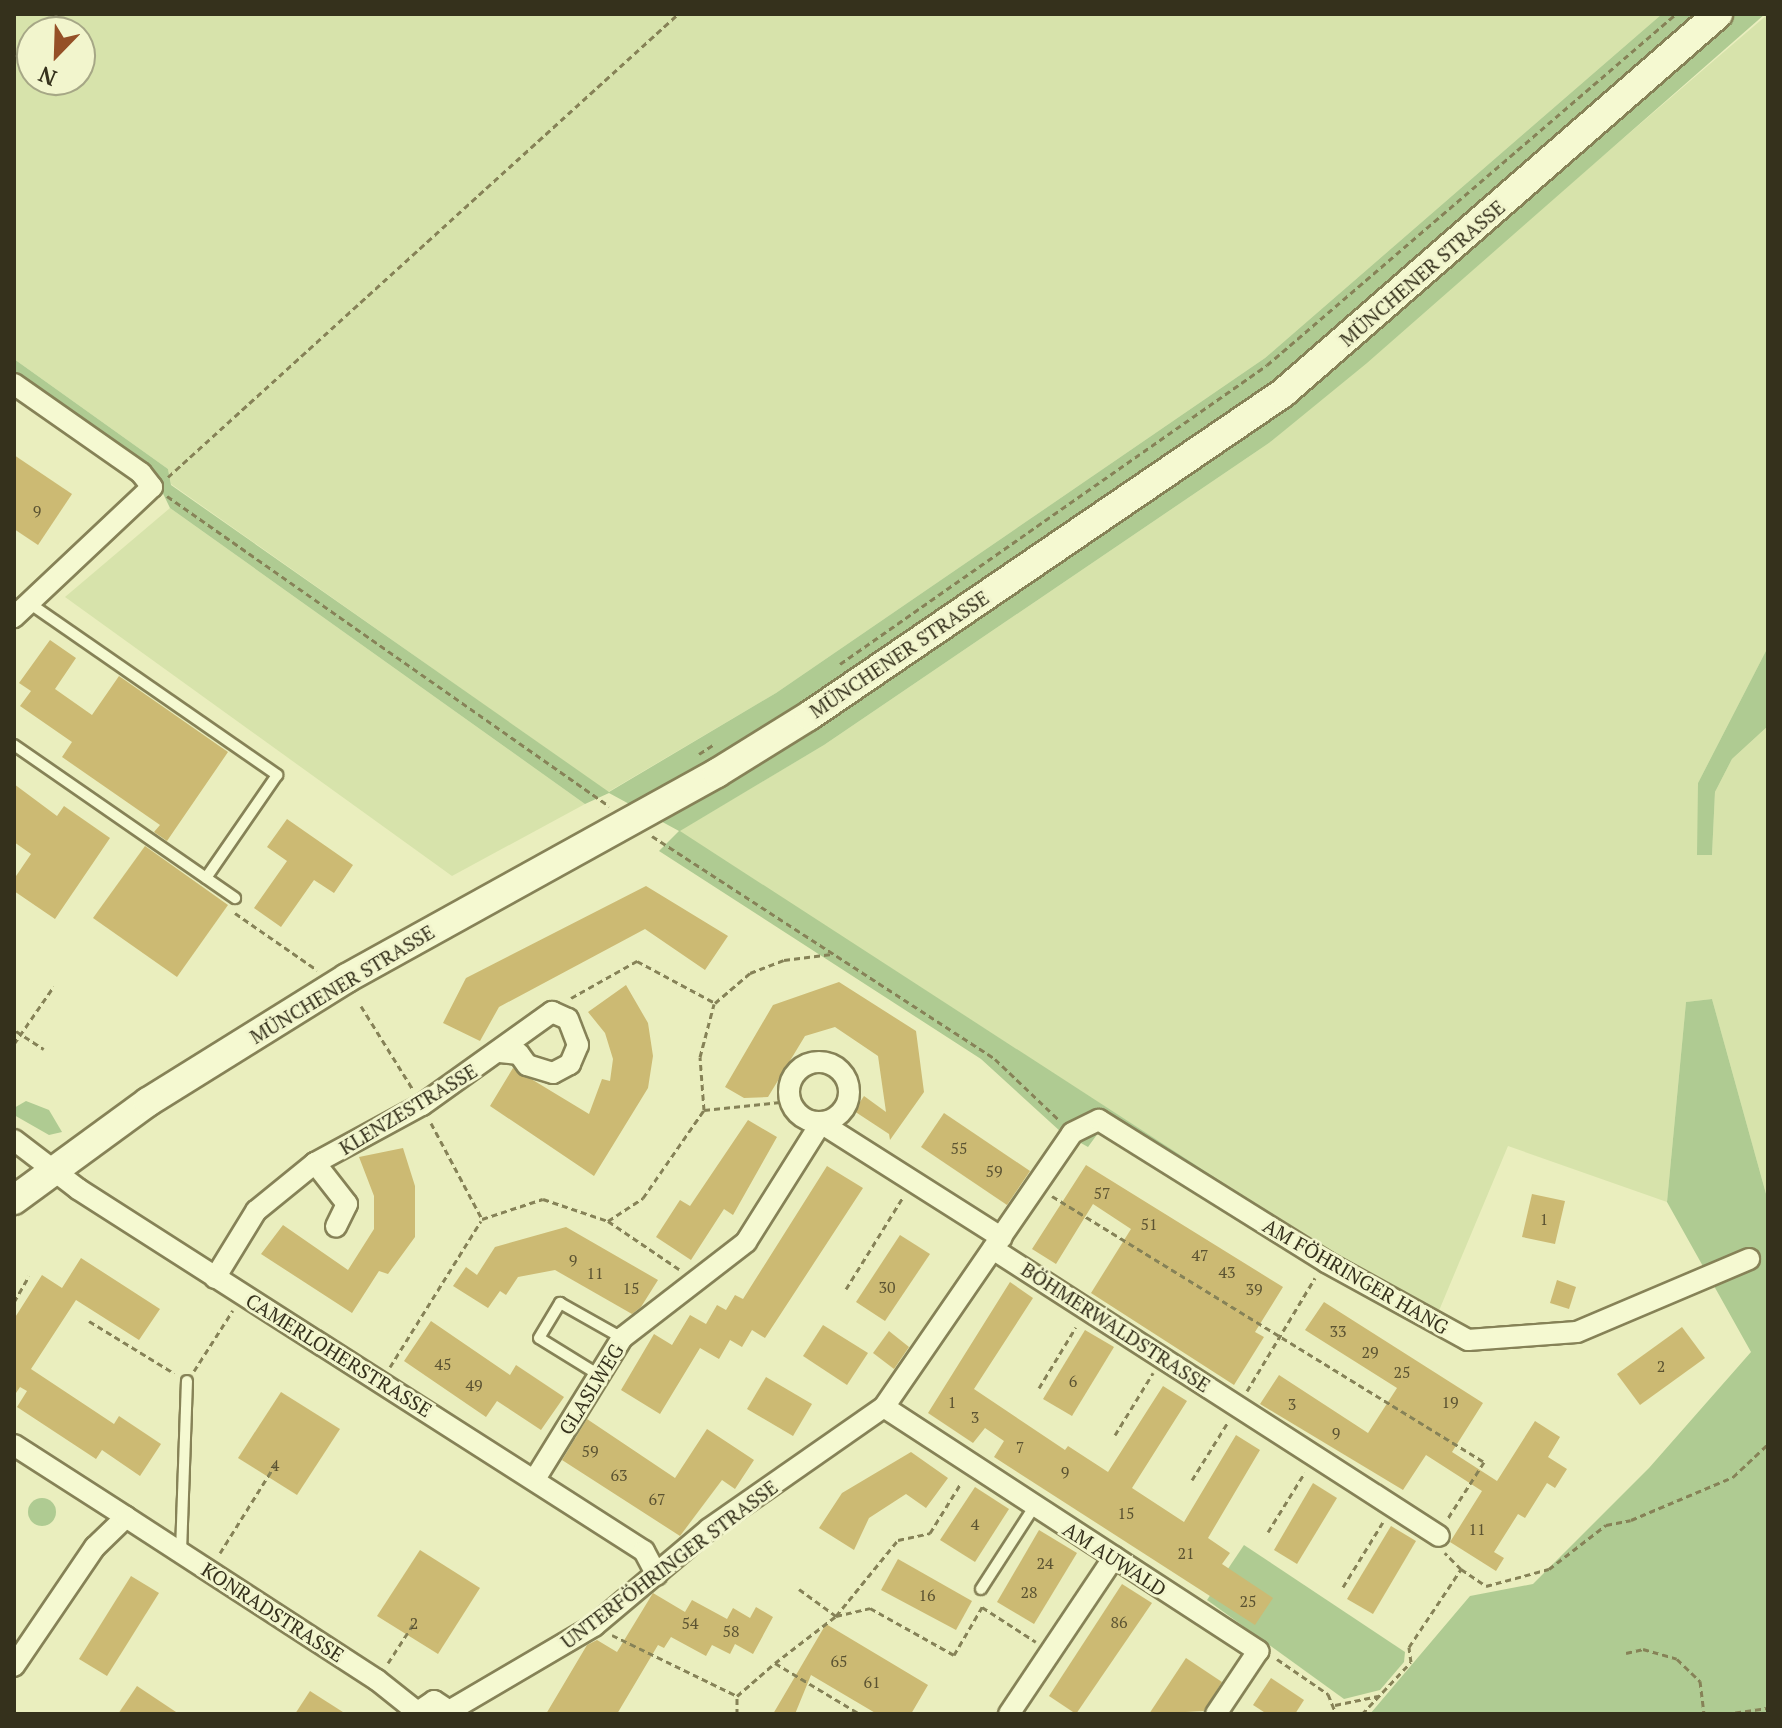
<!DOCTYPE html>
<meta charset="utf-8">
<style>
body{margin:0}
#map{position:relative;width:1782px;height:1728px;overflow:hidden;background:#eaeebe;font-family:"PT Serif",serif}
div>[style]{position:absolute}
.farmland>*{inset:0;background:#d7e3ab}
.green>*{inset:0;background:#afcb92}
.round{border-radius:50%}
.building>*{inset:0;background:#ccba73}
.path>*{height:3px;margin-top:-1.5px;transform-origin:0;background:repeating-linear-gradient(90deg,#868257 0 6px,transparent 0 10px)}
.roads{filter:drop-shadow(2px 0 #868257) drop-shadow(-2px 0 #868257) drop-shadow(0 2px #868257) drop-shadow(0 -2px #868257)}
.service>*{height:10px;margin:-5px;padding:0 5px;transform-origin:5px;border-radius:5px;background:#f5f9d1}
.minor>*{height:20px;margin:-10px;padding:0 10px;transform-origin:10px;border-radius:10px;background:#f5f9d1}
.minor>.ring{margin:-10px;padding:0;box-sizing:content-box;background:none;border:20px solid #f5f9d1;border-radius:50%}
.secondary>*{height:28px;margin:-14px;padding:0 14px;transform-origin:14px;border-radius:14px;background:#f5f9d1}
span{translate:-50% -50%;white-space:nowrap;text-align:center;line-height:1.15;-webkit-text-stroke:6px #f2f5cd;paint-order:stroke}
.number-label{font-size:16px;color:#5b5332}
.number-label span{-webkit-text-stroke-width:0}
.street-label{font-size:20px;color:#35311c}
.frame{position:absolute;inset:0;border:16px solid #35311c;pointer-events:none}
.north{position:absolute;left:16px;top:16px;width:80px;height:80px;box-sizing:border-box;background:#f2f5cd;border:2px solid #a6a786;border-radius:50%;rotate:203deg;font-size:22px;font-weight:700;line-height:32px;text-align:center;color:#35311c}
.north::after{content:'';display:block;margin:auto;width:28px;height:36px;background:#955027;clip-path:polygon(50% 0,100% 100%,50% 72%,0 100%)}
</style>
<div id="map">
<div class="farmland">
<div style="clip-path:polygon(evenodd,14px 14px,1662px 14px,1265px 358px,776px 693px,608px 792px,171px 484px,168px 469px,14px 359px,14px 14px,32px 32px,80px 32px,80px 80px,32px 80px,32px 32px)"></div>
<div style="clip-path:polygon(1768px 14px,1768px 647px,1698px 783px,1712px 855px,1715px 792px,1732px 759px,1768px 726px,1768px 1201px,1712px 999px,1686px 1002px,1667px 1202px,1508px 1146px,1438px 1313px,1330px 1252px,679px 831px,824px 745px,1269px 443px)"></div>
<div style="clip-path:polygon(170px 508px,585px 804px,452px 876px,65px 597px)"></div>
</div>
<div class="green">
<div style="clip-path:polygon(1662px 14px,1765px 14px,1367px 363px,1269px 443px,824px 745px,680px 831px,1330px 1252px,1438px 1313px,1429px 1331px,1101px 1129px,1088px 1147px,1061px 1132px,981px 1059px,659px 851px,679px 831px,609px 793px,585px 804px,170px 508px,155px 477px,14px 377px,14px 359px,168px 469px,171px 485px,609px 792px,776px 693px,1265px 358px)"></div>
<div style="clip-path:polygon(1768px 647px,1768px 726px,1732px 759px,1715px 792px,1712px 855px,1697px 855px,1698px 783px)"></div>
<div style="clip-path:polygon(1712px 999px,1768px 1201px,1768px 1714px,1370px 1714px,1470px 1596px,1533px 1584px,1649px 1468px,1751px 1352px,1667px 1202px,1686px 1002px)"></div>
<div style="clip-path:polygon(26px 1101px,49px 1110px,62px 1132px,49px 1135px,14px 1115px,14px 1108px)"></div>
<div class="round" style="left:28px;top:1498px;width:28px;height:28px"></div>
<div style="clip-path:polygon(1244px 1545px,1405px 1652px,1404px 1662px,1380px 1690px,1344px 1699px,1207px 1600px)"></div>
</div>
<div class="building">
<div style="clip-path:polygon(14px 455px,72px 494px,38px 545px,14px 529px)"></div>
<div style="clip-path:polygon(50px 640px,76px 658px,55px 689px,92px 715px,119px 676px,228px 752px,167px 841px,154px 832px,160px 825px,62px 757px,72px 742px,20px 706px,31px 691px,19px 683px)"></div>
<div style="clip-path:polygon(14px 784px,57px 816px,64px 806px,110px 838px,55px 919px,14px 891px,14px 879px,31px 854px,14px 842px)"></div>
<div style="clip-path:polygon(287px 819px,353px 865px,334px 893px,314px 880px,281px 927px,254px 908px,287px 861px,267px 847px)"></div>
<div style="clip-path:polygon(145px 846px,228px 905px,177px 977px,93px 918px)"></div>
<div style="clip-path:polygon(646px 886px,728px 936px,705px 970px,645px 929px,499px 1007px,480px 1041px,443px 1023px,466px 978px)"></div>
<div style="clip-path:polygon(839px 982px,916px 1031px,924px 1092px,890px 1140px,889px 1134px,854px 1111px,864px 1096px,886px 1112px,878px 1056px,835px 1027px,805px 1036px,768px 1097px,744px 1098px,725px 1087px,773px 1005px)"></div>
<div style="clip-path:polygon(626px 985px,648px 1023px,653px 1056px,648px 1088px,594px 1176px,490px 1106px,513px 1068px,589px 1114px,602px 1079px,610px 1081px,613px 1059px,605px 1033px,588px 1012px)"></div>
<div style="clip-path:polygon(944px 1113px,1030px 1171px,1007px 1205px,921px 1147px)"></div>
<div style="clip-path:polygon(748px 1120px,777px 1137px,733px 1215px,724px 1209px,691px 1260px,656px 1237px,680px 1200px,690px 1206px)"></div>
<div style="clip-path:polygon(403px 1148px,415px 1186px,415px 1237px,388px 1274px,379px 1271px,352px 1313px,261px 1254px,283px 1225px,348px 1270px,374px 1229px,374px 1196px,359px 1157px)"></div>
<div style="clip-path:polygon(1086px 1165px,1283px 1287px,1255px 1332px,1264px 1337px,1234px 1385px,1091px 1293px,1131px 1229px,1093px 1204px,1056px 1264px,1032px 1249px)"></div>
<div style="clip-path:polygon(827px 1166px,863px 1188px,765px 1338px,752px 1330px,742px 1347px,730px 1340px,719px 1359px,700px 1348px,660px 1414px,621px 1390px,654px 1334px,672px 1345px,690px 1315px,706px 1324px,717px 1305px,726px 1310px,735px 1295px,743px 1299px)"></div>
<div style="clip-path:polygon(1532px 1194px,1565px 1201px,1555px 1244px,1522px 1237px)"></div>
<div style="clip-path:polygon(566px 1227px,658px 1280px,641px 1307px,632px 1314px,555px 1270px,518px 1277px,506px 1295px,500px 1291px,488px 1308px,453px 1286px,466px 1267px,477px 1275px,495px 1247px)"></div>
<div style="clip-path:polygon(900px 1235px,930px 1254px,885px 1321px,856px 1302px)"></div>
<div style="clip-path:polygon(81px 1258px,160px 1309px,139px 1340px,76px 1300px,31px 1369px,114px 1424px,119px 1416px,161px 1444px,140px 1476px,102px 1450px,96px 1459px,17px 1407px,27px 1391px,20px 1387px,14px 1396px,14px 1319px,42px 1275px,62px 1288px)"></div>
<div style="clip-path:polygon(1557px 1280px,1576px 1287px,1569px 1309px,1550px 1303px)"></div>
<div style="clip-path:polygon(1010px 1282px,1033px 1298px,974px 1389px,1065px 1450px,1068px 1446px,1108px 1472px,1163px 1386px,1187px 1401px,1132px 1488px,1184px 1522px,1236px 1435px,1260px 1450px,1208px 1538px,1230px 1553px,1222px 1564px,1273px 1598px,1255px 1625px,994px 1457px,1004px 1441px,985px 1428px,973px 1443px,928px 1413px)"></div>
<div style="clip-path:polygon(1324px 1302px,1483px 1403px,1452px 1452px,1497px 1481px,1535px 1421px,1560px 1437px,1548px 1457px,1567px 1469px,1555px 1488px,1547px 1483px,1525px 1518px,1518px 1514px,1494px 1552px,1504px 1558px,1496px 1571px,1450px 1542px,1482px 1491px,1426px 1455px,1403px 1490px,1260px 1404px,1279px 1375px,1368px 1433px,1397px 1388px,1305px 1330px)"></div>
<div style="clip-path:polygon(431px 1321px,510px 1375px,516px 1365px,564px 1397px,541px 1430px,497px 1401px,486px 1417px,404px 1361px)"></div>
<div style="clip-path:polygon(823px 1325px,868px 1353px,847px 1385px,803px 1356px)"></div>
<div style="clip-path:polygon(1682px 1327px,1705px 1358px,1640px 1405px,1617px 1374px)"></div>
<div style="clip-path:polygon(1085px 1330px,1114px 1347px,1072px 1416px,1043px 1399px)"></div>
<div style="clip-path:polygon(889px 1331px,909px 1347px,894px 1369px,873px 1353px)"></div>
<div style="clip-path:polygon(766px 1377px,812px 1404px,793px 1436px,747px 1409px)"></div>
<div style="clip-path:polygon(281px 1392px,340px 1429px,297px 1495px,238px 1458px)"></div>
<div style="clip-path:polygon(587px 1419px,675px 1478px,707px 1429px,754px 1460px,735px 1489px,722px 1480px,680px 1536px,562px 1460px)"></div>
<div style="clip-path:polygon(911px 1452px,948px 1478px,926px 1508px,906px 1494px,869px 1518px,854px 1550px,819px 1528px,842px 1493px)"></div>
<div style="clip-path:polygon(1313px 1483px,1337px 1498px,1297px 1564px,1274px 1550px)"></div>
<div style="clip-path:polygon(975px 1487px,1009px 1509px,975px 1562px,940px 1540px)"></div>
<div style="clip-path:polygon(1391px 1526px,1416px 1541px,1373px 1614px,1347px 1599px)"></div>
<div style="clip-path:polygon(1039px 1530px,1077px 1553px,1034px 1624px,997px 1602px)"></div>
<div style="clip-path:polygon(420px 1550px,480px 1588px,438px 1654px,377px 1616px)"></div>
<div style="clip-path:polygon(898px 1559px,972px 1601px,956px 1630px,881px 1590px)"></div>
<div style="clip-path:polygon(131px 1576px,159px 1593px,107px 1676px,79px 1659px)"></div>
<div style="clip-path:polygon(1122px 1584px,1152px 1603px,1076px 1714px,1049px 1696px)"></div>
<div style="clip-path:polygon(653px 1593px,685px 1612px,692px 1600px,727px 1619px,733px 1608px,750px 1618px,756px 1607px,773px 1617px,753px 1654px,735px 1644px,730px 1654px,712px 1645px,706px 1656px,671px 1637px,664px 1648px,658px 1645px,617px 1714px,546px 1714px,587px 1645px,597px 1640px,617px 1652px)"></div>
<div style="clip-path:polygon(826px 1624px,928px 1685px,911px 1714px,877px 1714px,811px 1675px,795px 1714px,773px 1714px)"></div>
<div style="clip-path:polygon(1186px 1658px,1222px 1682px,1204px 1711px,1149px 1714px)"></div>
<div style="clip-path:polygon(1271px 1678px,1304px 1700px,1295px 1714px,1267px 1714px,1253px 1705px)"></div>
<div style="clip-path:polygon(137px 1686px,179px 1714px,118px 1714px)"></div>
<div style="clip-path:polygon(310px 1691px,346px 1714px,295px 1714px)"></div>
</div>
<div class="path">
<div style="left:168px;top:477px;width:689px;rotate:-42.23deg"></div>
<div style="left:167px;top:496px;width:540px;rotate:35.04deg"></div>
<div style="left:840px;top:664px;width:521px;rotate:-35deg"></div>
<div style="left:1267px;top:365px;width:539px;rotate:-40.64deg"></div>
<div style="left:699px;top:754px;width:17px;rotate:-33deg"></div>
<div style="left:652px;top:836px;width:409px;rotate:33deg"></div>
<div style="left:995px;top:1059px;width:87px;rotate:43.6deg"></div>
<div style="left:235px;top:913px;width:100px;rotate:34.8deg"></div>
<div style="left:571px;top:998px;width:76px;rotate:-29.3deg"></div>
<div style="left:637px;top:961px;width:89px;rotate:28.3deg"></div>
<div style="left:715px;top:1003px;width:46px;rotate:-40.6deg"></div>
<div style="left:750px;top:973px;width:36px;rotate:-21deg"></div>
<div style="left:784px;top:960px;width:48px;rotate:-7.1deg"></div>
<div style="left:361px;top:1006px;width:97px;rotate:58.1deg"></div>
<div style="left:16px;top:1031px;width:33px;rotate:33deg"></div>
<div style="left:14px;top:1044px;width:70px;rotate:-55.4deg"></div>
<div style="left:704px;top:1110px;width:53px;rotate:-94.3deg"></div>
<div style="left:700px;top:1057px;width:55px;rotate:-75.2deg"></div>
<div style="left:704px;top:1110px;width:86px;rotate:-6deg"></div>
<div style="left:431px;top:1123px;width:109px;rotate:62deg"></div>
<div style="left:482px;top:1219px;width:64px;rotate:-18.2deg"></div>
<div style="left:543px;top:1199px;width:69px;rotate:18.7deg"></div>
<div style="left:608px;top:1221px;width:86px;rotate:34.1deg"></div>
<div style="left:1052px;top:1196px;width:507px;rotate:31.62deg"></div>
<div style="left:1484px;top:1462px;width:67px;rotate:122.7deg"></div>
<div style="left:608px;top:1221px;width:42px;rotate:-33.3deg"></div>
<div style="left:643px;top:1198px;width:107px;rotate:-55.3deg"></div>
<div style="left:846px;top:1289px;width:108px;rotate:-58.2deg"></div>
<div style="left:14px;top:1302px;width:30px;rotate:-60deg"></div>
<div style="left:89px;top:1321px;width:100px;rotate:31.5deg"></div>
<div style="left:390px;top:1367px;width:172px;rotate:-58.1deg"></div>
<div style="left:194px;top:1371px;width:72px;rotate:-57.4deg"></div>
<div style="left:1039px;top:1388px;width:71px;rotate:-58.8deg"></div>
<div style="left:1247px;top:1391px;width:132px;rotate:-59deg"></div>
<div style="left:1115px;top:1435px;width:73px;rotate:-58.5deg"></div>
<div style="left:1192px;top:1480px;width:68px;rotate:-58.2deg"></div>
<div style="left:1268px;top:1532px;width:70px;rotate:-58.3deg"></div>
<div style="left:220px;top:1553px;width:104px;rotate:-58deg"></div>
<div style="left:1461px;top:1569px;width:30px;rotate:34deg"></div>
<div style="left:1486px;top:1586px;width:65px;rotate:-15.1deg"></div>
<div style="left:1549px;top:1569px;width:72px;rotate:-37.7deg"></div>
<div style="left:1606px;top:1525px;width:25px;rotate:-11deg"></div>
<div style="left:1631px;top:1520px;width:111px;rotate:-22.9deg"></div>
<div style="left:1733px;top:1477px;width:48px;rotate:-43.3deg"></div>
<div style="left:1343px;top:1587px;width:76px;rotate:-58.4deg"></div>
<div style="left:799px;top:1589px;width:46px;rotate:36.1deg"></div>
<div style="left:836px;top:1616px;width:35px;rotate:-13deg"></div>
<div style="left:870px;top:1608px;width:96px;rotate:29.2deg"></div>
<div style="left:954px;top:1655px;width:56px;rotate:-59.7deg"></div>
<div style="left:982px;top:1607px;width:64px;rotate:32.9deg"></div>
<div style="left:612px;top:1635px;width:139px;rotate:26deg"></div>
<div style="left:1626px;top:1653px;width:17px;rotate:-13deg"></div>
<div style="left:1643px;top:1649px;width:35px;rotate:16deg"></div>
<div style="left:1677px;top:1659px;width:32px;rotate:44deg"></div>
<div style="left:1700px;top:1681px;width:33px;rotate:83deg"></div>
<div style="left:1277px;top:1659px;width:62px;rotate:34.5deg"></div>
<div style="left:1328px;top:1694px;width:22px;rotate:68deg"></div>
<div style="left:388px;top:1663px;width:48px;rotate:-57deg"></div>
<div style="left:775px;top:1663px;width:77px;rotate:-37.6deg"></div>
<div style="left:836px;top:1616px;width:98px;rotate:-50.8deg"></div>
<div style="left:898px;top:1540px;width:33px;rotate:-12deg"></div>
<div style="left:930px;top:1533px;width:59px;rotate:-58.2deg"></div>
<div style="left:1335px;top:1705px;width:44px;rotate:-11.8deg"></div>
<div style="left:737px;top:1714px;width:18px;rotate:-90deg"></div>
<div style="left:737px;top:1696px;width:50px;rotate:-41deg"></div>
<div style="left:775px;top:1663px;width:99px;rotate:31deg"></div>
<div style="left:1362px;top:1714px;width:71px;rotate:-46.7deg"></div>
<div style="left:1411px;top:1662px;width:15px;rotate:-98deg"></div>
<div style="left:1409px;top:1647px;width:94px;rotate:-56.3deg"></div>
<div style="left:1461px;top:1569px;width:23px;rotate:-135deg"></div>
<div style="left:1725px;top:1714px;width:43px;rotate:-7.9deg"></div>
</div>
<div class="roads">
<div class="service">
<div style="left:29px;top:603px;width:302px;rotate:34.7deg"></div>
<div style="left:277px;top:775px;width:125px;rotate:124.6deg"></div>
<div style="left:14px;top:745px;width:269px;rotate:34.7deg"></div>
<div style="left:599px;top:1375px;width:70px;rotate:-148.3deg"></div>
<div style="left:539px;top:1338px;width:41px;rotate:-59deg"></div>
<div style="left:560px;top:1303px;width:71px;rotate:29.4deg"></div>
<div style="left:181px;top:1552px;width:171px;rotate:-88deg"></div>
<div style="left:981px;top:1589px;width:98px;rotate:-57.1deg"></div>
</div>
<div class="minor">
<div style="left:14px;top:384px;width:155px;rotate:35deg"></div>
<div style="left:141px;top:473px;width:18px;rotate:52deg"></div>
<div style="left:152px;top:487px;width:190px;rotate:136.7deg"></div>
<div class="ring" style="left:789px;top:1062px;width:40px;height:40px"></div>
<div style="left:14px;top:1140px;width:81px;rotate:37.4deg"></div>
<div style="left:78px;top:1189px;width:672px;rotate:32.6deg"></div>
<div style="left:644px;top:1551px;width:27px;rotate:62deg"></div>
<div style="left:315px;top:1163px;width:122px;rotate:-28.5deg"></div>
<div style="left:422px;top:1105px;width:160px;rotate:-35.6deg"></div>
<div style="left:552px;top:1012px;width:17px;rotate:24deg"></div>
<div style="left:568px;top:1019px;width:28px;rotate:69deg"></div>
<div style="left:578px;top:1045px;width:21px;rotate:113deg"></div>
<div style="left:570px;top:1064px;width:19px;rotate:152deg"></div>
<div style="left:553px;top:1073px;width:27px;rotate:-163deg"></div>
<div style="left:527px;top:1065px;width:14px;rotate:-126deg"></div>
<div style="left:519px;top:1054px;width:19px;rotate:-174deg"></div>
<div style="left:993px;top:1249px;width:530px;rotate:32.76deg"></div>
<div style="left:215px;top:1278px;width:79px;rotate:-58.5deg"></div>
<div style="left:256px;top:1211px;width:76px;rotate:-39.1deg"></div>
<div style="left:315px;top:1163px;width:52px;rotate:52deg"></div>
<div style="left:347px;top:1204px;width:25px;rotate:116deg"></div>
<div style="left:884px;top:1407px;width:447px;rotate:33.1deg"></div>
<div style="left:1258px;top:1651px;width:76px;rotate:123.7deg"></div>
<div style="left:14px;top:1445px;width:133px;rotate:32.7deg"></div>
<div style="left:535px;top:1479px;width:166px;rotate:-58.3deg"></div>
<div style="left:622px;top:1338px;width:157px;rotate:-37.7deg"></div>
<div style="left:746px;top:1242px;width:141px;rotate:-57.8deg"></div>
<div style="left:821px;top:1123px;width:214px;rotate:32.4deg"></div>
<div style="left:14px;top:1666px;width:144px;rotate:-55.8deg"></div>
<div style="left:95px;top:1547px;width:43px;rotate:-44.1deg"></div>
<div style="left:126px;top:1517px;width:299px;rotate:33deg"></div>
<div style="left:377px;top:1680px;width:50px;rotate:38.5deg"></div>
<div style="left:451px;top:1710px;width:166px;rotate:-30.4deg"></div>
<div style="left:594px;top:1626px;width:150px;rotate:-40.1deg"></div>
<div style="left:709px;top:1529px;width:213px;rotate:-34.9deg"></div>
<div style="left:884px;top:1407px;width:332px;rotate:-55.5deg"></div>
<div style="left:1072px;top:1133px;width:30px;rotate:-26deg"></div>
<div style="left:1099px;top:1120px;width:268px;rotate:32deg"></div>
<div style="left:1326px;top:1262px;width:162px;rotate:28.8deg"></div>
<div style="left:1468px;top:1340px;width:109px;rotate:-4.2deg"></div>
<div style="left:1577px;top:1332px;width:187px;rotate:-23deg"></div>
<div style="left:415px;top:1714px;width:23px;rotate:-34deg"></div>
<div style="left:434px;top:1701px;width:24px;rotate:33deg"></div>
<div style="left:1009px;top:1714px;width:189px;rotate:-56.2deg"></div>
</div>
<div class="secondary">
<div style="left:14px;top:1200px;width:166px;rotate:-36.2deg"></div>
<div style="left:148px;top:1102px;width:234px;rotate:-31.9deg"></div>
<div style="left:347px;top:978px;width:423px;rotate:-29deg"></div>
<div style="left:717px;top:773px;width:108px;rotate:-31.8deg"></div>
<div style="left:809px;top:716px;width:574px;rotate:-34.27deg"></div>
<div style="left:1283px;top:393px;width:577px;rotate:-41.06deg"></div>
</div>
</div>
<div class="number-label">
<span style="left:37px;top:511px">9</span>
<span style="left:959px;top:1148px">55</span>
<span style="left:994px;top:1171px">59</span>
<span style="left:1102px;top:1193px">57</span>
<span style="left:1544px;top:1219px">1</span>
<span style="left:1149px;top:1224px">51</span>
<span style="left:1200px;top:1255px">47</span>
<span style="left:573px;top:1260px">9</span>
<span style="left:1227px;top:1272px">43</span>
<span style="left:595px;top:1273px">11</span>
<span style="left:887px;top:1287px">30</span>
<span style="left:631px;top:1288px">15</span>
<span style="left:1254px;top:1289px">39</span>
<span style="left:1338px;top:1331px">33</span>
<span style="left:1370px;top:1352px">29</span>
<span style="left:443px;top:1364px">45</span>
<span style="left:1661px;top:1366px">2</span>
<span style="left:1402px;top:1372px">25</span>
<span style="left:1073px;top:1381px">6</span>
<span style="left:474px;top:1385px">49</span>
<span style="left:952px;top:1402px">1</span>
<span style="left:1450px;top:1402px">19</span>
<span style="left:1292px;top:1404px">3</span>
<span style="left:975px;top:1417px">3</span>
<span style="left:1336px;top:1433px">9</span>
<span style="left:1020px;top:1447px">7</span>
<span style="left:590px;top:1451px">59</span>
<span style="left:275px;top:1465px">4</span>
<span style="left:1065px;top:1472px">9</span>
<span style="left:619px;top:1475px">63</span>
<span style="left:657px;top:1499px">67</span>
<span style="left:1126px;top:1513px">15</span>
<span style="left:975px;top:1524px">4</span>
<span style="left:1477px;top:1529px">11</span>
<span style="left:1186px;top:1553px">21</span>
<span style="left:1045px;top:1563px">24</span>
<span style="left:1029px;top:1592px">28</span>
<span style="left:927px;top:1595px">16</span>
<span style="left:1248px;top:1601px">25</span>
<span style="left:1119px;top:1622px">86</span>
<span style="left:414px;top:1623px">2</span>
<span style="left:690px;top:1623px">54</span>
<span style="left:731px;top:1631px">58</span>
<span style="left:839px;top:1661px">65</span>
<span style="left:872px;top:1682px">61</span>
</div>
<div class="street-label">
<span style="left:1422px;top:273px;rotate:-41deg">MÜNCHENER STRASSE</span>
<span style="left:899px;top:654px;rotate:-34deg">MÜNCHENER STRASSE</span>
<span style="left:342px;top:984px;rotate:-31deg">MÜNCHENER STRASSE</span>
<span style="left:408px;top:1109px;rotate:-31deg">KLENZESTRASSE</span>
<span style="left:1356px;top:1276px;rotate:30deg">AM FÖHRINGER HANG</span>
<span style="left:1116px;top:1327px;rotate:33deg">BÖHMERWALDSTRASSE</span>
<span style="left:339px;top:1355px;rotate:32deg">CAMERLOHERSTRASSE</span>
<span style="left:591px;top:1389px;rotate:-58deg">GLASLWEG</span>
<span style="left:1115px;top:1559px;rotate:33deg">AM AUWALD</span>
<span style="left:669px;top:1564px;rotate:-37deg">UNTERFÖHRINGER STRASSE</span>
<span style="left:273px;top:1612px;rotate:33deg">KONRADSTRASSE</span>
</div>
<div class="frame"></div>
<div class="north">N</div>
</div>
